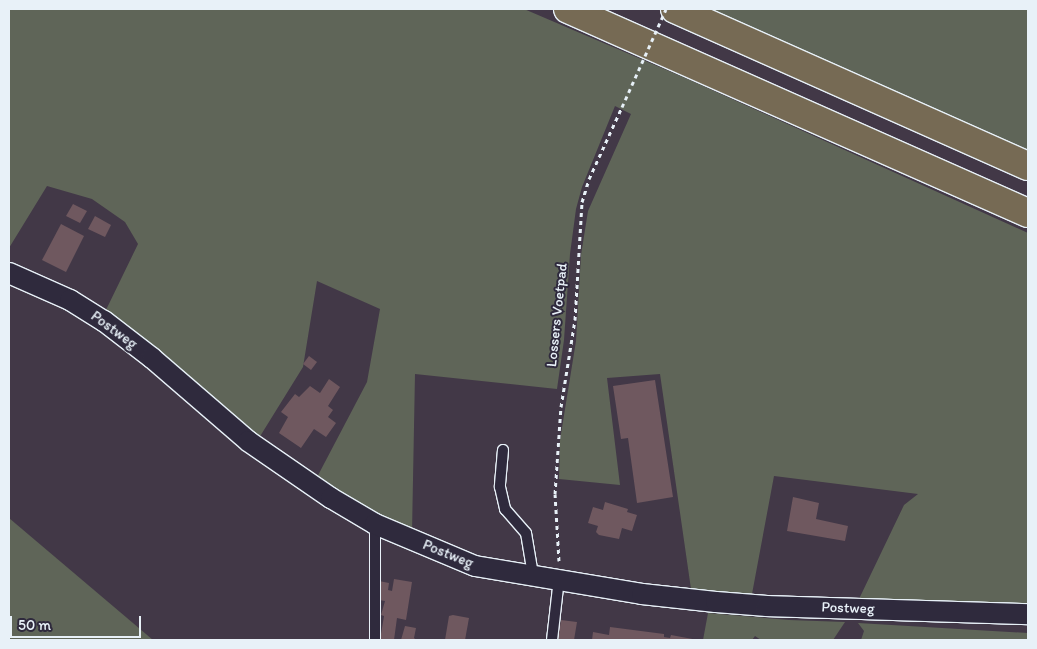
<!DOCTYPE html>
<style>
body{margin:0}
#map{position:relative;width:1037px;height:649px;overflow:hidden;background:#423847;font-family:Itim,sans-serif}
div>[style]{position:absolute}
.green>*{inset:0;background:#5f6558}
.building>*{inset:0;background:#6f585f}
.path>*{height:3px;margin-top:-1.5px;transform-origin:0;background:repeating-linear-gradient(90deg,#e8f1f8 0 4px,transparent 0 8px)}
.roads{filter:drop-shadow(1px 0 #e8f1f8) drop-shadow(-1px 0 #e8f1f8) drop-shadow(0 1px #e8f1f8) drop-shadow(0 -1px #e8f1f8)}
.lane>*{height:10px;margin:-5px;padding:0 5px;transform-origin:5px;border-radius:5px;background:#2f2a3d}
.street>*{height:20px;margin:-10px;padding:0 10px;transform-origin:10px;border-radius:10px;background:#2f2a3d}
.highway>*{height:28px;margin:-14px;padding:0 14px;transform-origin:14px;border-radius:14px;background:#766a54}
.path-bridge>*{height:3px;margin-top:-1.5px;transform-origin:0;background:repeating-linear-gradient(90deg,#e8f1f8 0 4px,transparent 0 8px)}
span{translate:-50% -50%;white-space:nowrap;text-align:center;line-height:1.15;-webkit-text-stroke:4px #2f2a3d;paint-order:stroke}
.street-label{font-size:15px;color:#e8f1f8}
.frame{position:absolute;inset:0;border:10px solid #e8f1f8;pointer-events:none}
.scale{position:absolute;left:10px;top:616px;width:131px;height:22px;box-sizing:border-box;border:2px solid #e8f1f8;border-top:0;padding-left:6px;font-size:15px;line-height:18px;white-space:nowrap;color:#e8f1f8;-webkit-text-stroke:4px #2f2a3d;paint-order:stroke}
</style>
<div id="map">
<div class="green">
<div style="clip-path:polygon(9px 9px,524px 9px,690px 80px,1028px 233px,1028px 605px,859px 599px,904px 505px,918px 494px,774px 476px,752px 594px,691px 589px,660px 374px,607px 378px,620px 485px,559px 479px,560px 440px,576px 341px,581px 255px,588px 211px,631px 114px,615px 106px,582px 187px,576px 209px,570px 254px,564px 340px,557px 389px,415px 374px,412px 533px,315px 481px,367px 382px,380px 309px,317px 281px,303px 367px,259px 438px,104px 314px,138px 244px,125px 222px,92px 199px,47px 186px,9px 248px)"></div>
<div style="clip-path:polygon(709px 9px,1028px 9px,1028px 154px,720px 13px)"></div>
<div style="clip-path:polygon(9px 518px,153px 640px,9px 640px)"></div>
<div style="clip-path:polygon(708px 613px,789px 620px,845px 622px,833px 640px,761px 640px,755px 636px,752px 640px,703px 640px)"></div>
<div style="clip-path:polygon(858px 623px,1028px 633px,1028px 640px,861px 640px,864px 631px)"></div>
</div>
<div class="building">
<div style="clip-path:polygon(73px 204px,87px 211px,80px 223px,66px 216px)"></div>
<div style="clip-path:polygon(95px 216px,111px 225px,105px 237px,88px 229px)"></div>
<div style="clip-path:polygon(61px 224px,84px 236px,66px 272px,42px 260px)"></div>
<div style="clip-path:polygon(309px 356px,317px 362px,311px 370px,303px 364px)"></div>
<div style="clip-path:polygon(329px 379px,340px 387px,328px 406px,333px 410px,328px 417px,336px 423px,326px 437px,314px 429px,301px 448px,279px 433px,288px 417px,281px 412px,295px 394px,299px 397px,310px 386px,320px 393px)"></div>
<div style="clip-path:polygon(655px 380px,673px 497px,637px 503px,628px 438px,621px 439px,613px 386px)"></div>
<div style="clip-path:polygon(793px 497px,819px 503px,816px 519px,848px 526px,845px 541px,787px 531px)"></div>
<div style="clip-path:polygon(605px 502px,628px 509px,627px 512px,637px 515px,632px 531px,622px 528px,619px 539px,599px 535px,596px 532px,598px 526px,588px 523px,593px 507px,603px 510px)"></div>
<div style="clip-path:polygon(394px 579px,412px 582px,406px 620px,397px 618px,394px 640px,380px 640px,384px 616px,381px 615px,385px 601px,379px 600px,379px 581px,389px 583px,388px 590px,392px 591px)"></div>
<div style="clip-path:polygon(453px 615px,469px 618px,465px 640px,445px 640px,449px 616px)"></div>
<div style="clip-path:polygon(561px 620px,577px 622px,574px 640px,558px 640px)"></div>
<div style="clip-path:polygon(405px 626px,416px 628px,414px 638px,416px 640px,401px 640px)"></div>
<div style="clip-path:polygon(610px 627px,664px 634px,664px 637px,670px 638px,671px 635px,698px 640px,592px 640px,593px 632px,609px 635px)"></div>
</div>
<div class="path">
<div style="left:559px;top:561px;width:67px;rotate:-93.4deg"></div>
<div style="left:555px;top:494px;width:87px;rotate:-86.1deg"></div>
<div style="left:561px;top:407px;width:88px;rotate:-80.9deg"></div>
<div style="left:575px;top:320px;width:118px;rotate:-86.6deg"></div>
<div style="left:582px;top:202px;width:24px;rotate:-73deg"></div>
<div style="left:589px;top:179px;width:79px;rotate:-65.4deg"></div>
</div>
<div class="roads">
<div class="lane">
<div style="left:503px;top:450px;width:37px;rotate:95deg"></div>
<div style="left:500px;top:487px;width:23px;rotate:77deg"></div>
<div style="left:505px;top:509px;width:32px;rotate:49deg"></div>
<div style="left:526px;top:533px;width:43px;rotate:80.5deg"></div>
<div style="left:375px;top:640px;width:116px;rotate:-90deg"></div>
<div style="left:552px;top:640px;width:61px;rotate:-83.5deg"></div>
</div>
<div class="street">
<div style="left:9px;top:273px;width:67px;rotate:23.9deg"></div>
<div style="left:70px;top:300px;width:40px;rotate:32deg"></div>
<div style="left:104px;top:321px;width:61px;rotate:37.6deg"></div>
<div style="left:152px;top:358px;width:127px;rotate:40.8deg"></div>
<div style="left:248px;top:441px;width:101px;rotate:34.5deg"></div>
<div style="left:331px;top:498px;width:51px;rotate:30.6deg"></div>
<div style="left:375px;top:524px;width:108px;rotate:22.8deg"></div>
<div style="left:475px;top:566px;width:169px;rotate:9.5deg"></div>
<div style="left:642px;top:594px;width:74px;rotate:6.2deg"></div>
<div style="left:716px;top:602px;width:51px;rotate:4.5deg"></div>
<div style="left:767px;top:606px;width:261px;rotate:1.8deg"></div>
</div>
<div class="highway">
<div style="left:568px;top:9px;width:503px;rotate:23.92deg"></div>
<div style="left:675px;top:9px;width:386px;rotate:24deg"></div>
</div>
</div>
<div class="path-bridge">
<div style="left:622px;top:107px;width:107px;rotate:-65.8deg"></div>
</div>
<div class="street-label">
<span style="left:557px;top:315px;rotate:-84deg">Lossers Voetpad</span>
<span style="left:114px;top:330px;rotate:36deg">Postweg</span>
<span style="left:448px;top:554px;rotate:22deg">Postweg</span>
<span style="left:848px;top:608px;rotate:2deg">Postweg</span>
</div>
<div class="frame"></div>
<div class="scale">50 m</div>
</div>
